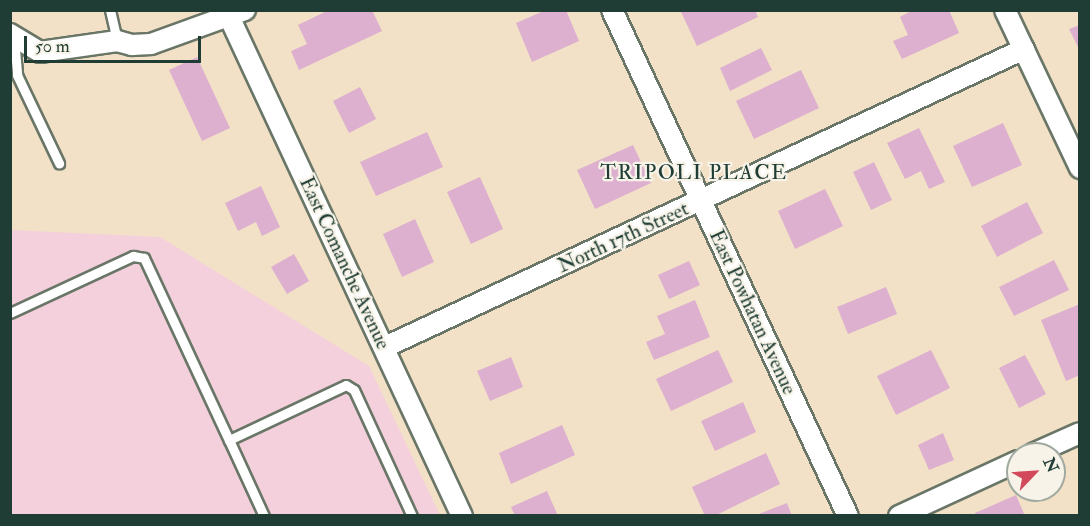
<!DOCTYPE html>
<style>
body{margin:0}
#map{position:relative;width:1090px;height:526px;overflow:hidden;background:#f3e1c7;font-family:"IM FELL Double Pica",serif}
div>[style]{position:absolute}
.built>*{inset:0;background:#f4cfdc}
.building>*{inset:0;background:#dcb0ce}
.roads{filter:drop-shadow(2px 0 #697667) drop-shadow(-2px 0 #697667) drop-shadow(0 2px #697667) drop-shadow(0 -2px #697667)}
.service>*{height:9px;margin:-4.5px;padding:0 4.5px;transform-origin:4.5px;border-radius:4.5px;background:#fff}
.minor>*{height:20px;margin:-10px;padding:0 10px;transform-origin:10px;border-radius:10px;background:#fff}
span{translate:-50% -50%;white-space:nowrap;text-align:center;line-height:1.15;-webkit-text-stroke:4.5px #f7f3e8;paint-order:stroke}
.street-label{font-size:20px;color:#1f3d34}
.neighbourhood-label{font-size:21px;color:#1f3d34;letter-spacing:1.5px}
.frame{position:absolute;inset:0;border:12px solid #1f3d34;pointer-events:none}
.north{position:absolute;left:1006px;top:442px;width:60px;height:60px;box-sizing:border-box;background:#f7f3e8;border:2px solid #a1aaa0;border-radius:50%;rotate:65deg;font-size:16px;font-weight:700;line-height:24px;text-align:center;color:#1f3d34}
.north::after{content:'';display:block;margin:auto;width:21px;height:27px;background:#d1495b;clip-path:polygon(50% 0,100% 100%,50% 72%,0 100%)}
.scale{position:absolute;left:24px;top:36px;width:177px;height:27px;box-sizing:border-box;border:3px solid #1f3d34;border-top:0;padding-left:8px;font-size:18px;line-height:21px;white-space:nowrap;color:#1f3d34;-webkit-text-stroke:4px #f7f3e8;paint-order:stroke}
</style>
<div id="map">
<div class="built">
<div style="clip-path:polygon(11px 230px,160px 237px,369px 366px,440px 515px,11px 516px)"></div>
</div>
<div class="building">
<div style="clip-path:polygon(329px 10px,372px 10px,382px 31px,299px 70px,291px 51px,307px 44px,298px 25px)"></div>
<div style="clip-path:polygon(546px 10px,566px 10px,579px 41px,532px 62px,516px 23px)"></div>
<div style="clip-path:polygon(684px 10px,755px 10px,758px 17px,697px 46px,681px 12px)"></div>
<div style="clip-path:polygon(913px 10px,949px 10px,959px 33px,902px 59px,893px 41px,908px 35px,900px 17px)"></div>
<div style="clip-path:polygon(1080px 25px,1080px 51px,1069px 29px)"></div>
<div style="clip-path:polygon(761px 48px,772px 70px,730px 91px,720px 68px)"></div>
<div style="clip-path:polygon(197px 57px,230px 128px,202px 141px,169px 70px)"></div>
<div style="clip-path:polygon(801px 70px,819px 108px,754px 139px,736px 101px)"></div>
<div style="clip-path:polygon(360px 87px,376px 119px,349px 133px,333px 101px)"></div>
<div style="clip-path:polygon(1003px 123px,1022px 165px,972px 187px,953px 146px)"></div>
<div style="clip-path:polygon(919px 128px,945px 182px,929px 189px,921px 171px,905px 179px,887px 143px)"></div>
<div style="clip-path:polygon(427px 132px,443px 167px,376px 196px,360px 162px)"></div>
<div style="clip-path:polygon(633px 145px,651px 183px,595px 209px,577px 170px)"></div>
<div style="clip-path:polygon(874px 162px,892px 200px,871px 210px,853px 172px)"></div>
<div style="clip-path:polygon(480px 177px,503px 229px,471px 244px,447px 192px)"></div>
<div style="clip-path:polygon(261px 186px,280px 227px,262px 236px,256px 222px,238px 231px,225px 203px)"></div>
<div style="clip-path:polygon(825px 189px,843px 226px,795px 249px,778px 211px)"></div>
<div style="clip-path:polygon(1027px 202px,1043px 233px,997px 257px,981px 226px)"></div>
<div style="clip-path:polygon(415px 219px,434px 262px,402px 277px,383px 234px)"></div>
<div style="clip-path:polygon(294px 254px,309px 281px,287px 294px,271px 267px)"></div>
<div style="clip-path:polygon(1054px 260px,1069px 290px,1014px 316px,999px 287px)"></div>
<div style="clip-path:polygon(689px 261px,700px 285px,669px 299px,658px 275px)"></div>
<div style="clip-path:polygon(886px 287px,897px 314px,848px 334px,837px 307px)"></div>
<div style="clip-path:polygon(695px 300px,710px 337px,654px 360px,646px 342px,665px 334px,657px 316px)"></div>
<div style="clip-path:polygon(1080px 304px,1080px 375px,1066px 381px,1041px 320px)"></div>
<div style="clip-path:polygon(718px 350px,733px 382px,671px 411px,656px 379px)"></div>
<div style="clip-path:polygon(931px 350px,950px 388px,896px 415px,877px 376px)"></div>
<div style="clip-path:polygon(1025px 355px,1046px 394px,1019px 408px,999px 368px)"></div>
<div style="clip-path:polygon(511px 357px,523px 387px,490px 401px,477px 371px)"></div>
<div style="clip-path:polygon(743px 402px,756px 432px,715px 451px,701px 421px)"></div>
<div style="clip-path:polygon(562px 425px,575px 455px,511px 484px,499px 453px)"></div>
<div style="clip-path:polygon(943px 433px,954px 460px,929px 470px,918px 445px)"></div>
<div style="clip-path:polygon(766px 453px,780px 484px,714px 516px,705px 516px,692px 487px)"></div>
<div style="clip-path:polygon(547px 491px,558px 516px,515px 516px,511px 507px)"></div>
<div style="clip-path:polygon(1016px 495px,1025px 516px,976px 516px,975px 513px)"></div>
<div style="clip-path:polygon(787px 503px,792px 516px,756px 516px,756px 515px)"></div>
</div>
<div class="roads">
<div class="service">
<div style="left:110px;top:10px;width:32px;rotate:77deg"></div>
<div style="left:14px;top:38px;width:37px;rotate:85deg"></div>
<div style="left:17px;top:75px;width:98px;rotate:64.5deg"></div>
<div style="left:10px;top:313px;width:136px;rotate:-24.9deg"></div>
<div style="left:133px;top:256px;width:11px;rotate:10deg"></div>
<div style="left:144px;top:258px;width:201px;rotate:65deg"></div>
<div style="left:229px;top:440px;width:129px;rotate:-25.2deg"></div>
<div style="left:346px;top:385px;width:9px;rotate:32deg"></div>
<div style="left:354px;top:390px;width:139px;rotate:65.3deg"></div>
<div style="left:229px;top:440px;width:84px;rotate:65.3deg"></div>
</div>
<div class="minor">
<div style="left:226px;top:10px;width:558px;rotate:65deg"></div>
<div style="left:612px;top:10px;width:558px;rotate:65deg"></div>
<div style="left:1005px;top:10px;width:175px;rotate:64.6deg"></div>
<div style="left:10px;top:34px;width:35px;rotate:31deg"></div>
<div style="left:40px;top:52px;width:78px;rotate:-8.1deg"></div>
<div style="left:117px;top:41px;width:16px;rotate:15deg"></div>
<div style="left:132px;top:45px;width:19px;rotate:-3deg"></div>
<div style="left:151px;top:44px;width:100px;rotate:-19.9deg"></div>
<div style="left:385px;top:347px;width:705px;rotate:-25deg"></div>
<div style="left:1033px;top:454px;width:51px;rotate:-24.1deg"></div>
<div style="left:899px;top:516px;width:131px;rotate:-24.8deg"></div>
</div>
</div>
<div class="street-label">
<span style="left:623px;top:237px;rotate:-25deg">North 17th Street</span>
<span style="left:345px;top:263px;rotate:65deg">East Comanche Avenue</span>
<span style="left:753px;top:312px;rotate:65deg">East Powhatan Avenue</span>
</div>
<div class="neighbourhood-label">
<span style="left:694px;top:173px">TRIPOLI PLACE</span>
</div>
<div class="frame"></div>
<div class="north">N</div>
<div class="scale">50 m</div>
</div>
